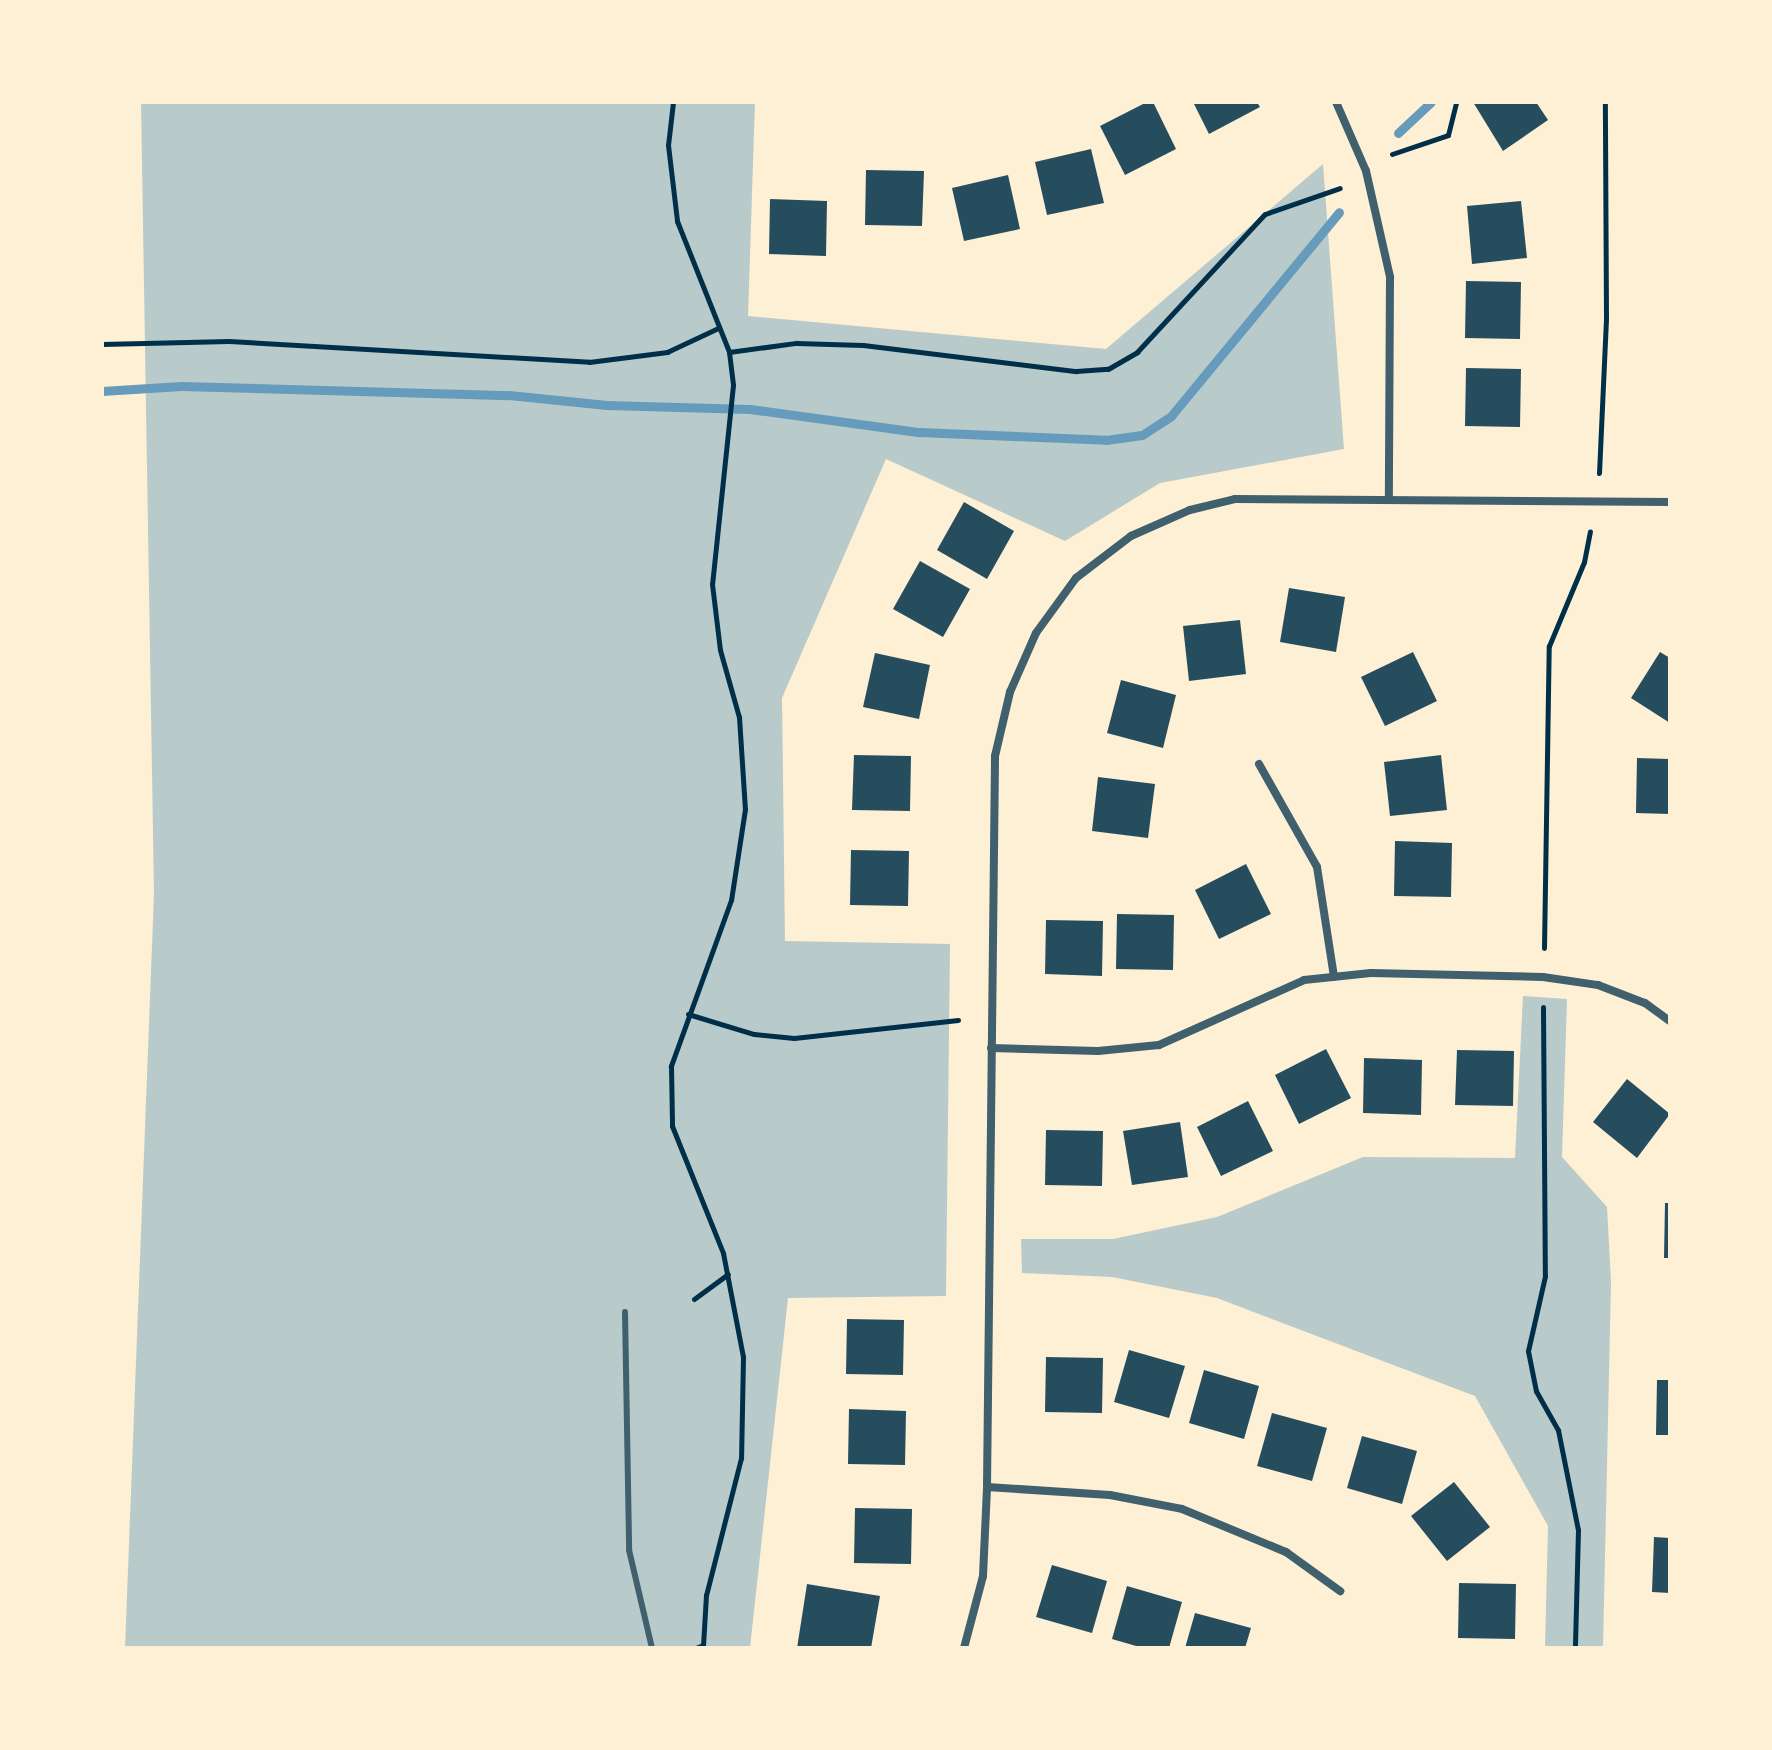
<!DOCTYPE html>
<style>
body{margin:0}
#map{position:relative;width:1772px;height:1750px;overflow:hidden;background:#fdf0d5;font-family:Karla,sans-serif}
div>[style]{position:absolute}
.green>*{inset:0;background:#b9caca}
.stream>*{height:9px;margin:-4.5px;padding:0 4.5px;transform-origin:4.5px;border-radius:4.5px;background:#669bbc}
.building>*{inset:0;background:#264d5e}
.path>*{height:5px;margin:-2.5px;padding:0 2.5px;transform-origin:2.5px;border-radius:2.5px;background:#003049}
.service>*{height:6px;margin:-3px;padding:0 3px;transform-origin:3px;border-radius:3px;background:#3f606c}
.minor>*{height:8px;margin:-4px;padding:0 4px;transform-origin:4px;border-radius:4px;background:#3f606c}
span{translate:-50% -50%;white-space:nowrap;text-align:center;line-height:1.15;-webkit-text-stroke:7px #fdf0d5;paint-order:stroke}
.frame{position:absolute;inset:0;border:104px solid #fdf0d5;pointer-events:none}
</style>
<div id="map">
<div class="green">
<div style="clip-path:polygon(141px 102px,755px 102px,748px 316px,1106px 349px,1323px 164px,1344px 449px,1160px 483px,1065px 541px,886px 459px,782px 698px,785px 941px,950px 944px,946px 1296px,788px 1298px,750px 1648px,125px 1648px,154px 894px)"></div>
<div style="clip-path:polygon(1523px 996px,1567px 999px,1562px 1157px,1607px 1207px,1611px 1282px,1603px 1648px,1545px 1648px,1548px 1526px,1475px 1396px,1217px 1298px,1112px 1277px,1022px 1273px,1021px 1239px,1113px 1239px,1217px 1217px,1363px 1157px,1515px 1158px)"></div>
</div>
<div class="stream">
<div style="left:1398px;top:133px;width:45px;rotate:-43.2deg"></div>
<div style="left:102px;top:391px;width:79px;rotate:-3.6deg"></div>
<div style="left:181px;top:386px;width:328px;rotate:1.6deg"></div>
<div style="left:509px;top:395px;width:98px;rotate:5.9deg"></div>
<div style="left:606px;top:405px;width:144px;rotate:1.6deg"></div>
<div style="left:750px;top:409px;width:171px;rotate:7.8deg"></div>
<div style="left:919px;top:432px;width:187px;rotate:2.4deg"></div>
<div style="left:1106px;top:440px;width:36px;rotate:-8deg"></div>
<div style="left:1142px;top:435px;width:35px;rotate:-33deg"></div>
<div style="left:1171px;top:416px;width:264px;rotate:-50.5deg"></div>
</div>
<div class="building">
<div style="clip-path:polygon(1147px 102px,1153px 102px,1176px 149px,1125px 175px,1100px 126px)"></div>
<div style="clip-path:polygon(1193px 102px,1257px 102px,1260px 107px,1209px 134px)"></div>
<div style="clip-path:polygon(1473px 102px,1536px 102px,1548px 120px,1503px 151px)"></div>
<div style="clip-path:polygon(1091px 149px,1104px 203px,1047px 215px,1035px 162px)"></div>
<div style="clip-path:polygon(866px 170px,924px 171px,922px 226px,865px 225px)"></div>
<div style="clip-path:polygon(1008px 175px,1020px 229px,964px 241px,952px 188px)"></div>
<div style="clip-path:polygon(770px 199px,827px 201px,826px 256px,769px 254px)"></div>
<div style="clip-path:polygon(1521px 201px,1527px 258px,1472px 264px,1467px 206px)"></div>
<div style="clip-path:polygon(1466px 281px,1521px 282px,1520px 339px,1465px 338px)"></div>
<div style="clip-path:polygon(1466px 368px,1521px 369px,1520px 427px,1465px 426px)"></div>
<div style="clip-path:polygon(964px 502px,1014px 531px,987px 579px,937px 550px)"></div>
<div style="clip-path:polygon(920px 561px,970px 589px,943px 637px,893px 609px)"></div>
<div style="clip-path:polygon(1289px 588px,1345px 597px,1336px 652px,1280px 642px)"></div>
<div style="clip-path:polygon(1240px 620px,1246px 674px,1189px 681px,1183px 626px)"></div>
<div style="clip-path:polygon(1413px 652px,1437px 701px,1385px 726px,1361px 677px)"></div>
<div style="clip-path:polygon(1660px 652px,1670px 658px,1670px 723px,1631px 698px)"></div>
<div style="clip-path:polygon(875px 653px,930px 665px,919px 719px,863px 707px)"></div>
<div style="clip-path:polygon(1121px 680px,1176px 695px,1163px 748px,1107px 733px)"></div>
<div style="clip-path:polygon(854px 755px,911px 756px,910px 811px,852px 810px)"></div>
<div style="clip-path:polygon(1441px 755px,1447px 810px,1390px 816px,1384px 762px)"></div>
<div style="clip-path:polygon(1637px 758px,1670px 759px,1670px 814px,1636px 813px)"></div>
<div style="clip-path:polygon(1098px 777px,1155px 784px,1148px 838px,1092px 831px)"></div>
<div style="clip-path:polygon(1395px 841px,1452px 843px,1451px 897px,1394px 896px)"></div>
<div style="clip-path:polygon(851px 850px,909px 851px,908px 906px,850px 905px)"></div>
<div style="clip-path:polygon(1246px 864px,1271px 914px,1219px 939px,1195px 890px)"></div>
<div style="clip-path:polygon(1117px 914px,1174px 915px,1173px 970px,1116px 969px)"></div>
<div style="clip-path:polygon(1046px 920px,1103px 921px,1102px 976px,1045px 974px)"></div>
<div style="clip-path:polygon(1326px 1049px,1351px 1098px,1299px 1124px,1275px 1075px)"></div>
<div style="clip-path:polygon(1457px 1050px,1514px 1051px,1513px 1106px,1455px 1105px)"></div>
<div style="clip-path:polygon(1364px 1058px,1422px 1060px,1421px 1115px,1363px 1113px)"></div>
<div style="clip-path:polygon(1627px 1079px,1670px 1114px,1637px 1158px,1593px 1122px)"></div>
<div style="clip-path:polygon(1248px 1101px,1273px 1151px,1221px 1176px,1197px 1127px)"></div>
<div style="clip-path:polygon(1180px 1122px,1188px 1177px,1132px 1185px,1123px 1131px)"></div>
<div style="clip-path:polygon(1046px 1130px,1103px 1131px,1102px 1186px,1045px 1185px)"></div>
<div style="clip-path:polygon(1665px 1203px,1670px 1203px,1670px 1258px,1664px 1258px)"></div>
<div style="clip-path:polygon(847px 1319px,904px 1320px,903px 1375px,846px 1374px)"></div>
<div style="clip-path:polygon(1129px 1350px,1185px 1366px,1169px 1418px,1114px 1402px)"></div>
<div style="clip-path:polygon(1046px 1357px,1103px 1358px,1102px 1413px,1045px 1412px)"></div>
<div style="clip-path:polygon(1204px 1370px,1259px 1386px,1244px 1439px,1189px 1423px)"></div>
<div style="clip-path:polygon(1657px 1380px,1670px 1380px,1670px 1435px,1656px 1435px)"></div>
<div style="clip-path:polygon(849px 1409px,906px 1411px,905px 1465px,848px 1464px)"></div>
<div style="clip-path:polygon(1272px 1413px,1327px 1428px,1312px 1481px,1257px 1466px)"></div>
<div style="clip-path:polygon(1362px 1436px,1417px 1451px,1402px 1504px,1347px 1488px)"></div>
<div style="clip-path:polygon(1454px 1482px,1490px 1527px,1447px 1561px,1411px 1516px)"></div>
<div style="clip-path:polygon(855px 1508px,912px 1509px,911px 1564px,854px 1563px)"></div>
<div style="clip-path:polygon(1654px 1537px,1670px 1538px,1670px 1593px,1652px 1592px)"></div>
<div style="clip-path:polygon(1052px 1565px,1107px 1581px,1092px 1633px,1036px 1617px)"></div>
<div style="clip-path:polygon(1459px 1583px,1516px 1584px,1515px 1639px,1458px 1638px)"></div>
<div style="clip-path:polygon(807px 1584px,880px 1596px,871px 1648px,797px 1648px)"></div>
<div style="clip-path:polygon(1127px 1586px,1182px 1602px,1169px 1648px,1143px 1648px,1112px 1639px)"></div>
<div style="clip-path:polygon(1195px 1613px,1251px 1628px,1245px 1648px,1185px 1648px)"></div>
</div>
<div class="path">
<div style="left:673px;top:102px;width:43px;rotate:96.6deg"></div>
<div style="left:668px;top:145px;width:77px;rotate:83.2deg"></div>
<div style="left:677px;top:221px;width:141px;rotate:68.3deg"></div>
<div style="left:729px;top:352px;width:33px;rotate:83deg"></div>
<div style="left:733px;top:385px;width:200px;rotate:96deg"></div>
<div style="left:712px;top:584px;width:66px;rotate:83.1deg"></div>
<div style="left:720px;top:650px;width:70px;rotate:74.2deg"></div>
<div style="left:739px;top:717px;width:92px;rotate:86.3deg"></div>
<div style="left:745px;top:809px;width:92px;rotate:98.7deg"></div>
<div style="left:731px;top:900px;width:177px;rotate:109.9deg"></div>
<div style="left:671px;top:1066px;width:60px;rotate:89deg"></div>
<div style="left:672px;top:1126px;width:137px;rotate:68.1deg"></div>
<div style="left:723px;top:1253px;width:106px;rotate:79.1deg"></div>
<div style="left:743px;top:1357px;width:101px;rotate:91.1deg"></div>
<div style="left:741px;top:1458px;width:141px;rotate:104.3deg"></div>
<div style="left:706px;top:1595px;width:50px;rotate:93.4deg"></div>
<div style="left:703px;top:1645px;width:8px;rotate:157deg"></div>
<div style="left:1392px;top:154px;width:59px;rotate:-18.7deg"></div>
<div style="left:1448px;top:135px;width:34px;rotate:-76deg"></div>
<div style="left:102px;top:344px;width:127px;rotate:-1.4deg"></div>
<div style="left:229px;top:341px;width:361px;rotate:3.3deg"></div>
<div style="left:589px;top:362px;width:79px;rotate:-7.3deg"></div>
<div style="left:667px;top:352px;width:56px;rotate:-25.2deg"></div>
<div style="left:729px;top:352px;width:68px;rotate:-7.7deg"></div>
<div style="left:796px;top:343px;width:67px;rotate:1.7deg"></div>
<div style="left:863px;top:345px;width:215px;rotate:7deg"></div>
<div style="left:1076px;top:371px;width:32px;rotate:-4deg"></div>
<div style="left:1108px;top:369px;width:34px;rotate:-30deg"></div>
<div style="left:1137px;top:352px;width:188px;rotate:-47.2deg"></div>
<div style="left:1265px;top:214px;width:79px;rotate:-19.1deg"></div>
<div style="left:1599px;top:473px;width:155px;rotate:-87.4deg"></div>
<div style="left:1606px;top:318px;width:216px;rotate:-90.3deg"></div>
<div style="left:1544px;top:948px;width:302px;rotate:-89.1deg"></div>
<div style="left:1549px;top:646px;width:91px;rotate:-67.4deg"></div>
<div style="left:1584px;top:562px;width:31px;rotate:-79deg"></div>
<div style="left:1543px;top:1007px;width:269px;rotate:89.6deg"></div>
<div style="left:1545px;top:1276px;width:77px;rotate:102.8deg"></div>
<div style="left:1528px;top:1351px;width:41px;rotate:78.7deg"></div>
<div style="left:1536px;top:1391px;width:45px;rotate:60.6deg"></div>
<div style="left:1558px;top:1430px;width:102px;rotate:78.7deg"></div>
<div style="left:1578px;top:1530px;width:118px;rotate:91.5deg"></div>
<div style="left:688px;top:1014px;width:69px;rotate:16.9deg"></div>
<div style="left:754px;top:1034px;width:40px;rotate:5.7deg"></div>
<div style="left:794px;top:1038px;width:165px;rotate:-6.3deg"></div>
<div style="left:694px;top:1299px;width:42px;rotate:-36.3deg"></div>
</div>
<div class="service">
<div style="left:625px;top:1312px;width:238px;rotate:89deg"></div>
<div style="left:629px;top:1550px;width:101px;rotate:76.8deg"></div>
</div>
<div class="minor">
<div style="left:1336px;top:102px;width:75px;rotate:66.5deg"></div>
<div style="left:1366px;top:171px;width:109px;rotate:77.2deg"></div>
<div style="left:1390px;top:277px;width:222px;rotate:90.3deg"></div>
<div style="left:1259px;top:764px;width:118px;rotate:60.6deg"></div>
<div style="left:1317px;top:867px;width:111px;rotate:81.2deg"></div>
<div style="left:991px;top:1048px;width:107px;rotate:1.6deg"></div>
<div style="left:1098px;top:1051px;width:61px;rotate:-5.6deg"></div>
<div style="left:1159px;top:1045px;width:159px;rotate:-24.1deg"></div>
<div style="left:1304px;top:980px;width:67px;rotate:-6deg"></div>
<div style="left:1371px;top:973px;width:172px;rotate:1.3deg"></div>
<div style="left:1543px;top:977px;width:56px;rotate:8.3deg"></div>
<div style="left:1598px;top:985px;width:50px;rotate:21deg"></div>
<div style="left:1645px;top:1003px;width:31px;rotate:36deg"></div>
<div style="left:987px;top:1487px;width:123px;rotate:3.7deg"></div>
<div style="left:1110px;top:1495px;width:73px;rotate:11deg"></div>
<div style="left:1182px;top:1509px;width:113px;rotate:22.5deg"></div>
<div style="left:1286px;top:1552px;width:67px;rotate:35.8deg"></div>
<div style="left:964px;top:1648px;width:74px;rotate:-75.2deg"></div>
<div style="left:983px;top:1576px;width:89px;rotate:-87.4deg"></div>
<div style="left:987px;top:1487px;width:731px;rotate:-89.37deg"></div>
<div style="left:995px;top:756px;width:66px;rotate:-76.8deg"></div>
<div style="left:1010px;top:692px;width:64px;rotate:-66.2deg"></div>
<div style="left:1036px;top:633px;width:68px;rotate:-54deg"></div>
<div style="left:1076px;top:578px;width:69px;rotate:-37.4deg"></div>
<div style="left:1131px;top:536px;width:64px;rotate:-23.8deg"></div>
<div style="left:1190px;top:510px;width:46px;rotate:-13.7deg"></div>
<div style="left:1235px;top:499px;width:435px;rotate:0.4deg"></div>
</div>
<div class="frame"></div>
</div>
